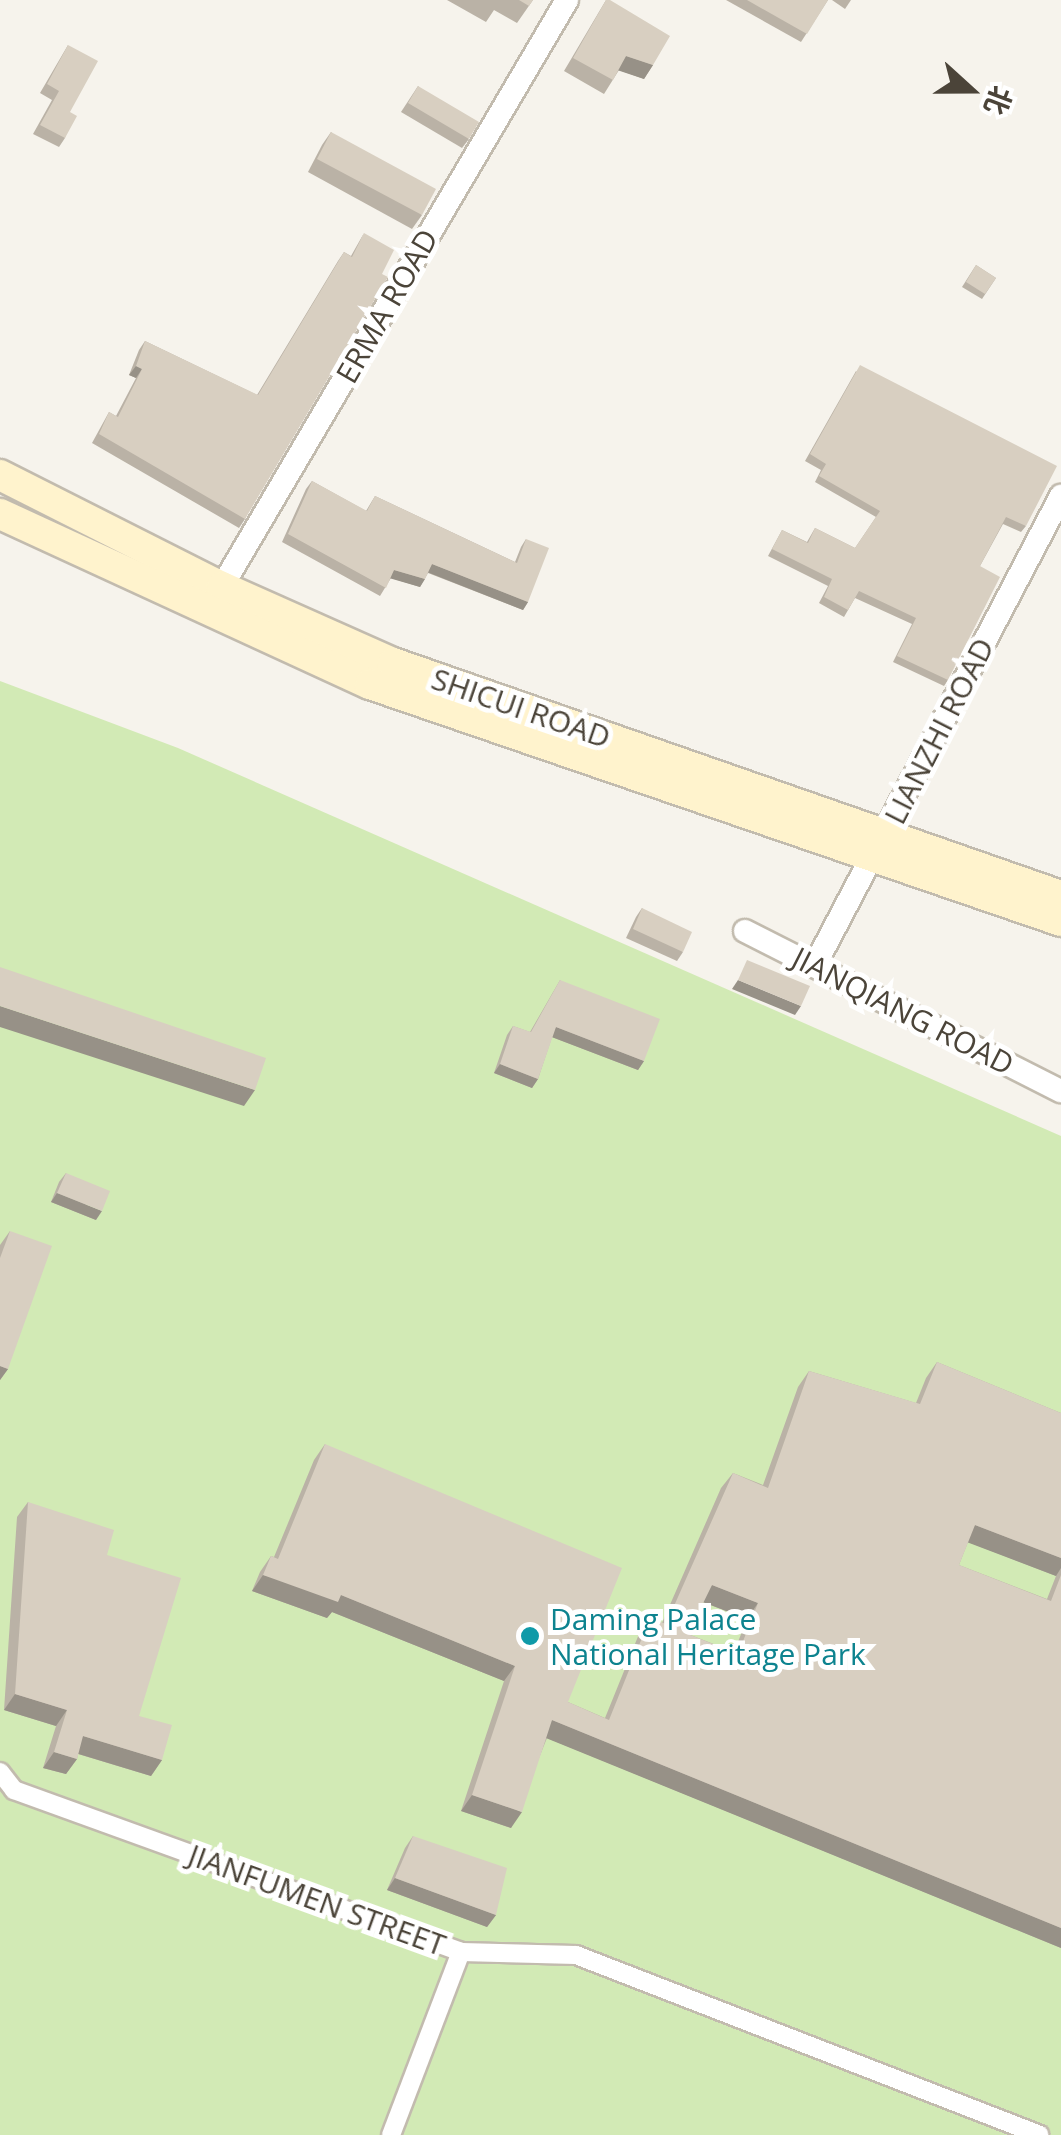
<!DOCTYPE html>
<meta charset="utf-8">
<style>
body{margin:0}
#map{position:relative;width:1061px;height:2135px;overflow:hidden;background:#f6f3ec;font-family:"Open Sans","Noto Sans SC",sans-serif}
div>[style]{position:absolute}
.green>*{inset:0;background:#d2eab5}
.roads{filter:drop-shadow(2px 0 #c2bbae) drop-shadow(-2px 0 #c2bbae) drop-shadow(0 2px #c2bbae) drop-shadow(0 -2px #c2bbae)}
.pedestrian>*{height:18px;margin:-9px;padding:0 9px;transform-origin:9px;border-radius:9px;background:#fff}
.minor>*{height:22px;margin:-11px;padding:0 11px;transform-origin:11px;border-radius:11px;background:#fff}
.secondary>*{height:30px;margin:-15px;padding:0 15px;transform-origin:15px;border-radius:15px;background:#fff3cd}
.wall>*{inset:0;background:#bab2a6}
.shaded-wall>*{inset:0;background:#979187}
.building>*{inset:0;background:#d8cfc1}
.dots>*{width:28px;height:28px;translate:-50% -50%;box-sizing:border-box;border:5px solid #fff;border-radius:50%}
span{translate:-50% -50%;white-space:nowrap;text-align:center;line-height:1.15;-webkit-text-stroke:10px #fff;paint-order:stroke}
.street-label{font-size:30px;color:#4b4439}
.culture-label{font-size:30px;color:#0d838f}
.left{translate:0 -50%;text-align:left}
.north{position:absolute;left:921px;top:40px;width:100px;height:100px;-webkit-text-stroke:8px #fff;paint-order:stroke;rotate:111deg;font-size:28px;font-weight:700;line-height:40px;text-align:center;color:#4b4439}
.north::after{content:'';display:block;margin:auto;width:35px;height:45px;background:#4b4439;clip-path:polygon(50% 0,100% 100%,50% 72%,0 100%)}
</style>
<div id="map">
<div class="green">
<div style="clip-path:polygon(0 681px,178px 748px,1061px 1136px,1061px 2135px,0 2135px)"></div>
</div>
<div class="roads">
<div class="pedestrian">
<div style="left:0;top:1772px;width:23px;rotate:52deg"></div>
<div style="left:14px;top:1790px;width:475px;rotate:19.9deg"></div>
<div style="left:461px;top:1952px;width:115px;rotate:1.5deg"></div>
<div style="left:576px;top:1955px;width:497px;rotate:21.2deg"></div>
<div style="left:391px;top:2135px;width:196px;rotate:-69.1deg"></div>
</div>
<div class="minor">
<div style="left:214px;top:600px;width:696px;rotate:-59.53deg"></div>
<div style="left:745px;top:931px;width:354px;rotate:26.9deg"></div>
<div style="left:815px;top:965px;width:530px;rotate:-62.32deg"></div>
</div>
<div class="secondary">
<div style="left:0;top:475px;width:249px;rotate:26.8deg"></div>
<div style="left:222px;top:587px;width:187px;rotate:24deg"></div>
<div style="left:393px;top:663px;width:707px;rotate:19.23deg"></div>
<div style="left:0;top:514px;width:407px;rotate:24.7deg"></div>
<div style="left:370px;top:684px;width:731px;rotate:18.93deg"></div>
</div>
</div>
<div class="wall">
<div style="clip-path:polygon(447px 0,533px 0,517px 23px,494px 10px,486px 22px)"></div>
<div style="clip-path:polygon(606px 0,653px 65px,644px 79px,619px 70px,604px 94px,564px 71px)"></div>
<div style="clip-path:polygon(726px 0,828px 0,801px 42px)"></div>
<div style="clip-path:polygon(832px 0,851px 0,845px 9px)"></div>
<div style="clip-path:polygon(68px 45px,70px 112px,65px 138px,59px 147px,33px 134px,52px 100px,40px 93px)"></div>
<div style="clip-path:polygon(418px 86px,469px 139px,462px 148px,401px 112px)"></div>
<div style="clip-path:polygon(331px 132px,422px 215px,412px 229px,308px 172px,322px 145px)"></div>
<div style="clip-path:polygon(364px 233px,245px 519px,239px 528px,92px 443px,109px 412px,116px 416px,136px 378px,129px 375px,139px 350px,145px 341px,257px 395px,338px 261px,344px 252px,351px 256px)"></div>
<div style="clip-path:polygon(976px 265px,996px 278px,982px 299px,962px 287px)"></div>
<div style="clip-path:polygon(856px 371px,1026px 526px,1021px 532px,1003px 524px,980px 566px,948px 680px,944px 686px,893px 662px,912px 624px,855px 598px,844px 617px,819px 603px,828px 586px,768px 556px,782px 530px,807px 542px,815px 528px,855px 548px,876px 517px,815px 482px,821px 470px,805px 461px)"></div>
<div style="clip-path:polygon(312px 481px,366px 511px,375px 496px,515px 562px,521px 547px,526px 539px,528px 602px,523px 610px,428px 573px,420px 587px,391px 578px,380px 596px,282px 542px,306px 489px)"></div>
<div style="clip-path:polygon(642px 908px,683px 952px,677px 961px,626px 938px,636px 917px)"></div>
<div style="clip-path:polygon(560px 980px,644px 1061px,638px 1070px,552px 1037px,538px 1079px,532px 1088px,494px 1073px,507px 1035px,513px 1026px,530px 1032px)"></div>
<div style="clip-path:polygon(66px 1173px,96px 1220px,51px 1202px,59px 1182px)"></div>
<div style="clip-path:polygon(10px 1231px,8px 1369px,0 1380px,0 1245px)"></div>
<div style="clip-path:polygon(evenodd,937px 1362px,1061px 1413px,1061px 1948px,547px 1738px,511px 1828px,461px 1811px,504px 1681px,332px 1612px,327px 1618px,252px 1591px,260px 1572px,271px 1556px,274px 1557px,314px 1460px,325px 1444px,568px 1702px,605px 1718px,639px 1634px,650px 1618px,662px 1623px,721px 1488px,733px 1473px,763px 1485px,798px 1387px,809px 1371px,916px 1403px,926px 1378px,937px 1362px,968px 1542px,1056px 1576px,1047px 1599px,959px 1565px,968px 1542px,937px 1362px,703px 1602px,747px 1619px,734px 1652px,688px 1634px,703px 1602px)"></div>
<div style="clip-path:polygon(28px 1502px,107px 1555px,139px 1716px,162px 1760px,151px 1776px,78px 1754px,77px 1759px,66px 1774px,43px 1768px,56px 1726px,4px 1710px,17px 1517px)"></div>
<div style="clip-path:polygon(413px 1836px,496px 1915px,487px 1927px,387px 1890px,405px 1848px)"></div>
</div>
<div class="shaded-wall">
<div style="clip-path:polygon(626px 56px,653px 65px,644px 79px,617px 70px)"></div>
<div style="clip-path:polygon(136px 366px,142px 369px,136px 378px,129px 375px)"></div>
<div style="clip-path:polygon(432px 564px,528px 602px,523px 610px,427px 572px)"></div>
<div style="clip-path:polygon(394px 570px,425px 579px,420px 587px,389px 578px)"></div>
<div style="clip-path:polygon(738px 980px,801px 1006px,795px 1015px,732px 989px)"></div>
<div style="clip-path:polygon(0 1006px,255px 1090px,244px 1106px,0 1027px)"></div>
<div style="clip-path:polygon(556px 1027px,644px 1061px,638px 1070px,549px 1036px)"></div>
<div style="clip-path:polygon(500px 1064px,538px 1079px,532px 1088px,494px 1073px)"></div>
<div style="clip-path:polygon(57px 1193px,102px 1211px,96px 1220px,51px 1202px)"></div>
<div style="clip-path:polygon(0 1366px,8px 1369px,0 1380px)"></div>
<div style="clip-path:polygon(975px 1525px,1061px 1558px,1061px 1568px,1056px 1576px,964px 1541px)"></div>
<div style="clip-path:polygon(263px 1575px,341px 1595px,515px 1666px,504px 1681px,332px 1612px,327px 1618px,252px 1591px)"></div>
<div style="clip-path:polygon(712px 1585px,758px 1603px,747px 1619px,700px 1601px)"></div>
<div style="clip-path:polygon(15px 1694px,67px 1710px,56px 1726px,4px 1710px)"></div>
<div style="clip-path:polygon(552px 1720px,1061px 1928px,1061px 1948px,541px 1736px)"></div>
<div style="clip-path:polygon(83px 1736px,162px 1760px,151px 1776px,72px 1752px)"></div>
<div style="clip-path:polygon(54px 1752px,77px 1759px,66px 1774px,43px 1768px)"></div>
<div style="clip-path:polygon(472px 1795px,522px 1812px,511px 1828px,461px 1811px)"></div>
<div style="clip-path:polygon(395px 1878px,496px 1915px,487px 1927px,387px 1890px)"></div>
</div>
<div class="building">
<div style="clip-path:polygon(519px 0,533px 0,529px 6px)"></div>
<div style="clip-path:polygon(606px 0,610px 0,670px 36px,653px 65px,626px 56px,613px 80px,573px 58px)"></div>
<div style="clip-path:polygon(747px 0,828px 0,807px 34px)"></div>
<div style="clip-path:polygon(68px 45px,98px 61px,70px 112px,77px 116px,65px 138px,40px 125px,59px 91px,47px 84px)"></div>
<div style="clip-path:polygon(418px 86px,479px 122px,469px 139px,408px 103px)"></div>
<div style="clip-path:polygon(331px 132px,436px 189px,422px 215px,317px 159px)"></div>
<div style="clip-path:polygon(364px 233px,394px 250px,382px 274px,388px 277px,245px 519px,99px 434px,109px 412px,118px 417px,142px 369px,136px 366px,145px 341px,258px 395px,344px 252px,352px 257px)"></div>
<div style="clip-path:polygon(976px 265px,996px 278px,985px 294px,966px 282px)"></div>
<div style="clip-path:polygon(860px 365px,1057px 466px,1026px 526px,1006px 517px,980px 566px,1000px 577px,948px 680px,897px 656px,916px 618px,859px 591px,848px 610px,824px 597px,832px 579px,772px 549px,782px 530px,808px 543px,815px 528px,855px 548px,880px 511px,819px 476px,826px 464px,810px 454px)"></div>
<div style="clip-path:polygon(312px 481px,367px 511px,375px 496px,517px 563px,526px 539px,549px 548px,528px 602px,432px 564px,425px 579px,394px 570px,386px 588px,288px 534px)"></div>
<div style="clip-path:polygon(642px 908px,692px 932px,683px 952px,633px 929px)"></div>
<div style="clip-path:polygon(747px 960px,810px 986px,801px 1006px,738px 980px)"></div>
<div style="clip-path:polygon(0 967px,266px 1058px,255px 1090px,0 1006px)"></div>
<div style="clip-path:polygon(560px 980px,660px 1019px,644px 1061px,556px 1027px,538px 1079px,500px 1064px,513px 1026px,531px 1032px)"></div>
<div style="clip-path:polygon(66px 1173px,110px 1191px,102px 1211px,57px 1193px)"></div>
<div style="clip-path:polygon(10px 1231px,52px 1246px,8px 1369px,0 1366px,0 1258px)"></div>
<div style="clip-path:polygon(evenodd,937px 1362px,1061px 1413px,1061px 1558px,975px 1525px,959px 1565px,1051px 1601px,1061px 1575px,1061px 1928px,552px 1720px,522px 1812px,472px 1795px,515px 1666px,341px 1595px,338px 1602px,263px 1575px,271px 1556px,278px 1559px,325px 1444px,622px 1568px,568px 1702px,609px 1720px,650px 1618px,666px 1624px,733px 1473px,768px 1488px,809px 1371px,920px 1404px,937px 1362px,712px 1585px,758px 1603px,738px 1654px,688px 1634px,712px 1585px)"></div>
<div style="clip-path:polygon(28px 1502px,114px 1530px,107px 1555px,181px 1578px,139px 1716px,172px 1725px,162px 1760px,83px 1736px,77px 1759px,54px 1752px,67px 1710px,15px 1694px)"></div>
<div style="clip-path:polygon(413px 1836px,507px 1868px,496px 1915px,395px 1878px)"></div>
</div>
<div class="dots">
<div style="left:530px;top:1636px;background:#0f9aa8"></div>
</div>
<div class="street-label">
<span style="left:387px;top:306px;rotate:-60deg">ERMA ROAD</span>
<span style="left:521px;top:708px;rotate:19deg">SHICUI ROAD</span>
<span style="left:939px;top:731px;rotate:-63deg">LIANZHI ROAD</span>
<span style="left:903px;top:1011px;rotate:27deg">JIANQIANG ROAD</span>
<span style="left:317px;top:1900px;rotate:20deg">JIANFUMEN STREET</span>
</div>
<div class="culture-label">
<span class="left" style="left:550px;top:1636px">Daming Palace<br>National Heritage Park</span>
</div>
<div class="north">北</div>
</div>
